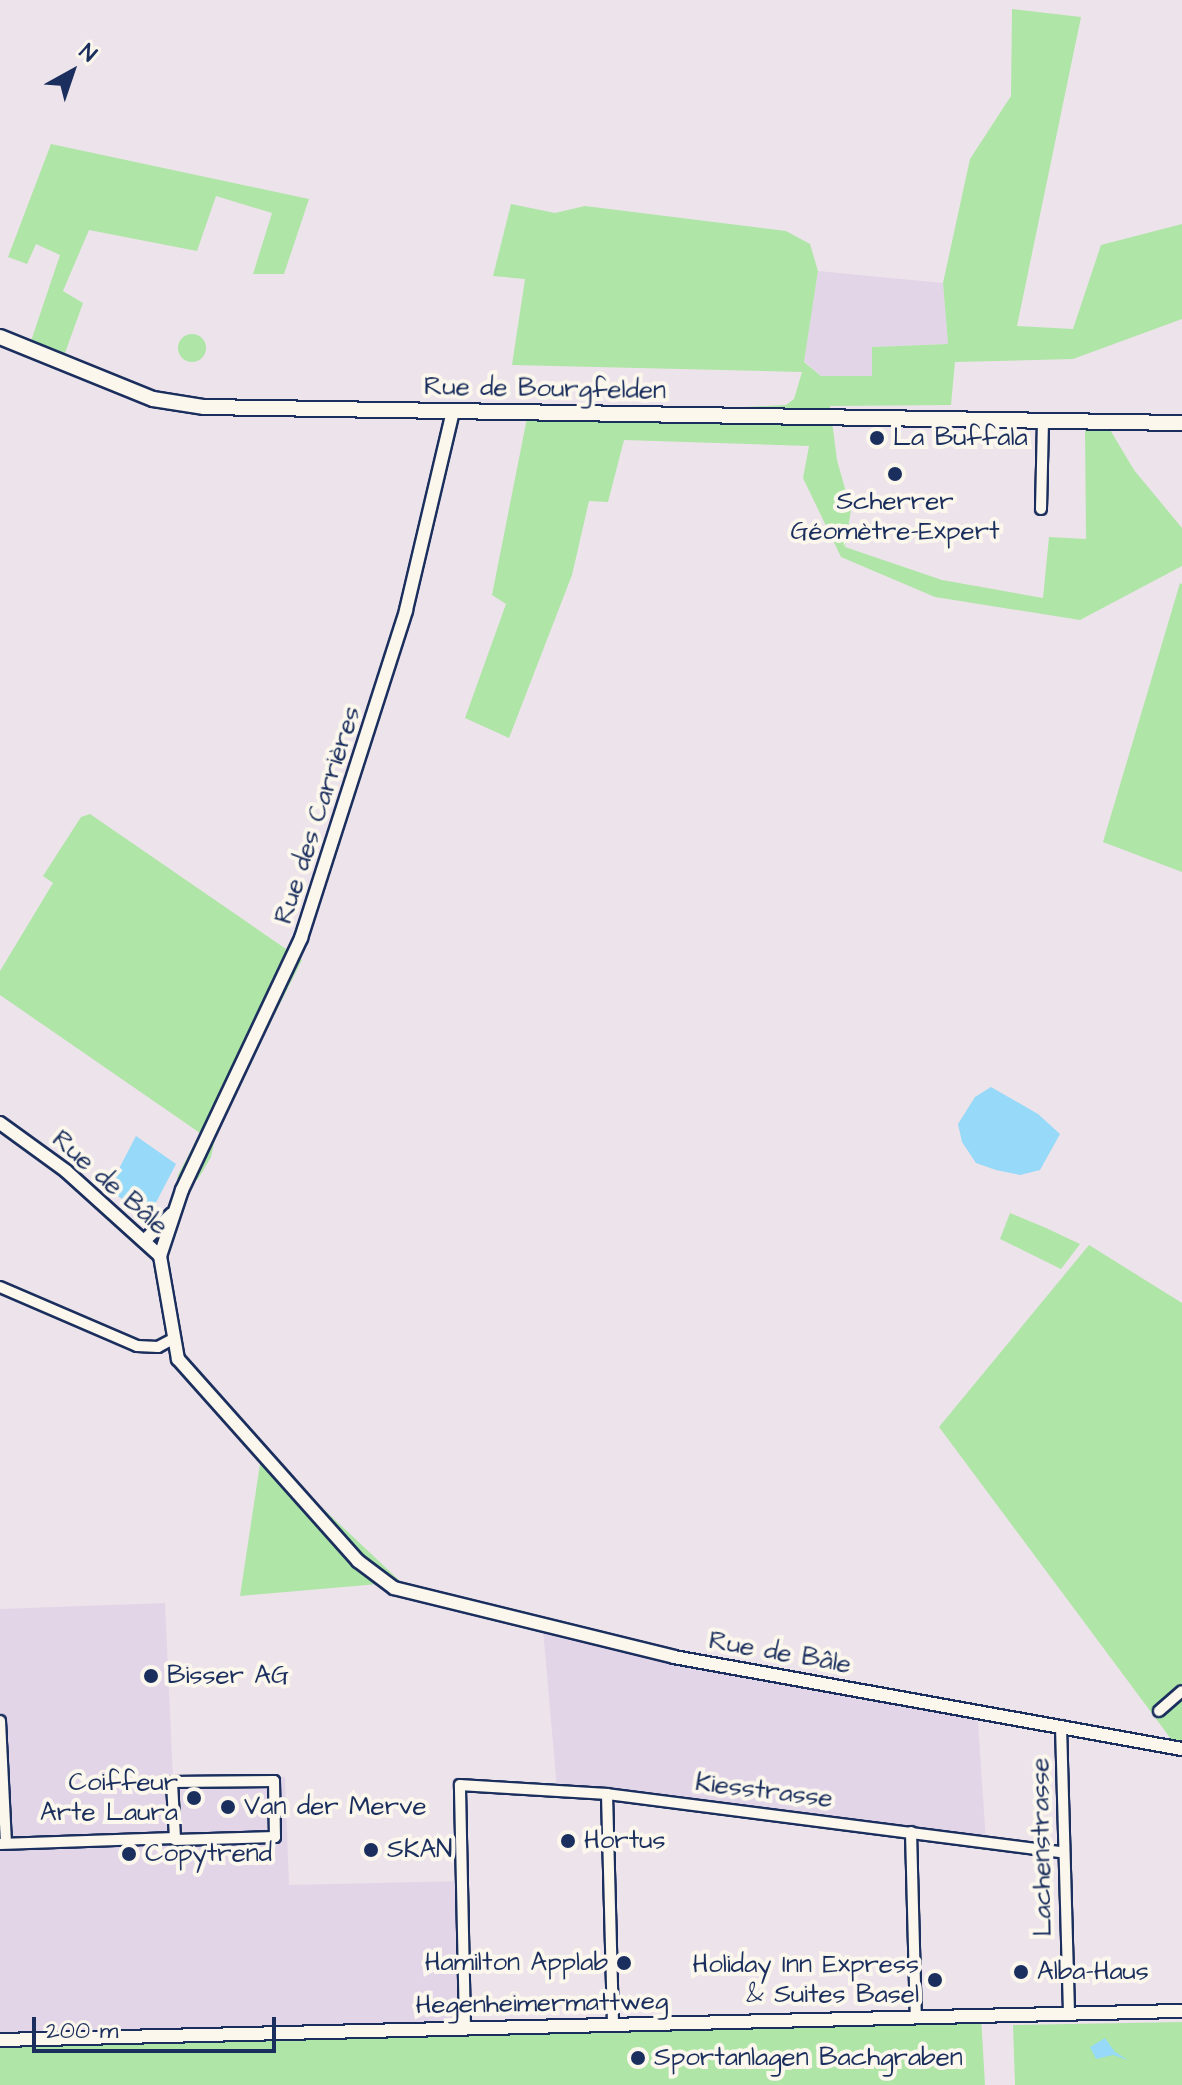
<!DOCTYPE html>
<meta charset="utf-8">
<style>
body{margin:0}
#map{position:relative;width:1182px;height:2085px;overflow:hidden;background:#ede3ea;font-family:"Architects Daughter",sans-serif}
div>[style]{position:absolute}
.built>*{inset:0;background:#e3d5e8}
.green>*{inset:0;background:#afe5a7}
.round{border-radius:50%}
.water>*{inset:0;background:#96d9f8}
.roads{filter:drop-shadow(2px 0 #1b2f5e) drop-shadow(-2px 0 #1b2f5e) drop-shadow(0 2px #1b2f5e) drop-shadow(0 -2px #1b2f5e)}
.minor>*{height:10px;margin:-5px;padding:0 5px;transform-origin:5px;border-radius:5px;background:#fbf7ec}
.tertiary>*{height:12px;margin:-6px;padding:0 6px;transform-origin:6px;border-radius:6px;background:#fbf7ec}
.secondary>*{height:14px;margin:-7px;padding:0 7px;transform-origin:7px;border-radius:7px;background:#fbf7ec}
.dots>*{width:22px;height:22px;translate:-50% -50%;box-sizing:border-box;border:4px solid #fbf7ec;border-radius:50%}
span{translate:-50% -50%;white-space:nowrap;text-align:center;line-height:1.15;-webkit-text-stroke:8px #fbf7ec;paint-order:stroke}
.street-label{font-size:26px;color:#1b2f5e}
.poi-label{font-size:26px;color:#1b2f5e}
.left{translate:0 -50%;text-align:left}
.right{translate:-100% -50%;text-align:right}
.north{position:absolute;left:32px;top:32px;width:80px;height:80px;-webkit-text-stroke:6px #fbf7ec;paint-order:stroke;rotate:40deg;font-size:22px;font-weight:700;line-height:32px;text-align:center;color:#1b2f5e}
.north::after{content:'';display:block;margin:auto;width:28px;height:36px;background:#1b2f5e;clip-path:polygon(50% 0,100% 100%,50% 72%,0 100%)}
.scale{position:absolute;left:32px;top:2017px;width:244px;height:36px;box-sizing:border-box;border:4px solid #1b2f5e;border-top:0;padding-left:10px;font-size:24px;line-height:28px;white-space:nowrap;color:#1b2f5e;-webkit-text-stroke:6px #fbf7ec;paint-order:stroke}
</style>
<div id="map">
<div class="built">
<div style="clip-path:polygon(818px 271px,943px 283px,948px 344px,873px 347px,872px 376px,821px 376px,804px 361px)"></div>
<div style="clip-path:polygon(165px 1603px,173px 1778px,285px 1777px,289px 1885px,462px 1881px,465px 2028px,0 2040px,0 1609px)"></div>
<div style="clip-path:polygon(543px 1629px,977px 1708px,986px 1842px,557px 1789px)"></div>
</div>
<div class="green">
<div style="clip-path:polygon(1012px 9px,1081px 17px,1017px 326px,1073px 329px,1101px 245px,1182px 224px,1182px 319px,1073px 359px,955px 362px,951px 405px,830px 406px,837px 460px,851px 510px,845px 547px,942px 580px,1043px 598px,1049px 537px,1086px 539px,1085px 428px,1109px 428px,1134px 470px,1182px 528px,1182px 566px,1080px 620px,935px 597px,841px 557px,803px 478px,809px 446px,624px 440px,608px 502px,589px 501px,572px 575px,509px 738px,465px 718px,506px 604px,492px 595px,527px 418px,786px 405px,794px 399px,802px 372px,512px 365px,525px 279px,493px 276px,511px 204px,555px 213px,585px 206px,786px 231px,810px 244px,818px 271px,804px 362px,821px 376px,872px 376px,872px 347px,948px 344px,943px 283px,970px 159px,1011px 96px)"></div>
<div style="clip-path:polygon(51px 144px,309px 199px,284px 274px,253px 274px,272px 213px,216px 196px,197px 251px,89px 230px,63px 291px,83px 303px,65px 353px,31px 341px,60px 255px,36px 244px,27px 264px,8px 257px)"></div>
<div class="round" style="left:178px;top:334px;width:28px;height:28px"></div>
<div style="clip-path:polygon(1180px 583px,1182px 584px,1182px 872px,1103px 842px)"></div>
<div style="clip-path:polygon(90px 814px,302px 960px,217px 1129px,211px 1157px,198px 1179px,175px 1193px,178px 1175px,200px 1133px,0 995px,0 971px,53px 883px,43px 876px,81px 817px)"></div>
<div style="clip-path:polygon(1010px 1213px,1046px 1228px,1080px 1244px,1061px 1269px,1000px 1239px)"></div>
<div style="clip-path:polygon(1089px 1245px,1182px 1303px,1182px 1746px,1174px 1743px,939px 1427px)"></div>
<div style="clip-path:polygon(262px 1451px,401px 1582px,240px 1596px)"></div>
<div style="clip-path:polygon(981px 2016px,985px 2085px,0 2085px,0 2040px)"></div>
<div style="clip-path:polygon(1182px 2022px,1182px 2085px,1015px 2085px,1013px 2025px)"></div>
</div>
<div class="water">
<div style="clip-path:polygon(991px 1087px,1038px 1114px,1060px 1134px,1040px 1170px,1020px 1175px,996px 1170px,976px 1163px,962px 1142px,958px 1124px,975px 1097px)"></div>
<div style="clip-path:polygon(136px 1136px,176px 1164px,149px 1216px,108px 1190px)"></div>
<div style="clip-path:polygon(1105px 2038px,1115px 2052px,1128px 2060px,1113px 2055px,1096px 2059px,1090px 2047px)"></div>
</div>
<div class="roads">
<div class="minor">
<div style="left:1041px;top:509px;width:88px;rotate:-88.7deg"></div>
<div style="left:0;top:1287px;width:149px;rotate:23.3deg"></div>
<div style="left:137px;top:1346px;width:21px;rotate:3deg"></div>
<div style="left:158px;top:1347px;width:15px;rotate:-28deg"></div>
<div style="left:1159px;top:1711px;width:30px;rotate:-41deg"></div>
<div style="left:0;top:1721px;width:122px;rotate:87.2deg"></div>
<div style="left:1061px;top:1726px;width:289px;rotate:88.4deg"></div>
<div style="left:607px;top:1794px;width:230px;rotate:88.5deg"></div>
<div style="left:911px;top:1832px;width:185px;rotate:88.5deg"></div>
<div style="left:0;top:1844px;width:175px;rotate:-2deg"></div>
<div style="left:175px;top:1838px;width:56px;rotate:-93.1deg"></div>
<div style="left:172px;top:1782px;width:102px;rotate:-0.6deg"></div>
<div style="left:274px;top:1781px;width:56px;rotate:89deg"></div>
<div style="left:275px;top:1837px;width:100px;rotate:178.3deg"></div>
<div style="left:465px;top:2028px;width:243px;rotate:-91.2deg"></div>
<div style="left:460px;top:1785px;width:147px;rotate:3.5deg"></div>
<div style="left:607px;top:1794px;width:459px;rotate:7.3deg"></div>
</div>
<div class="tertiary">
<div style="left:0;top:1123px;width:82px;rotate:36deg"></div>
<div style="left:66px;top:1171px;width:127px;rotate:42.1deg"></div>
<div style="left:160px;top:1256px;width:105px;rotate:80.1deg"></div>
<div style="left:178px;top:1359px;width:271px;rotate:48.3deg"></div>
<div style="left:358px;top:1561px;width:45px;rotate:36.9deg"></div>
<div style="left:394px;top:1588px;width:288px;rotate:13.8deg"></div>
<div style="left:674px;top:1657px;width:516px;rotate:10.27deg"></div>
<div style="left:144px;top:1241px;width:39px;rotate:-44deg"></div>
<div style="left:160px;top:1256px;width:70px;rotate:-71.6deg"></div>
<div style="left:182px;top:1190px;width:279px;rotate:-64.7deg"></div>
<div style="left:301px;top:938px;width:344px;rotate:-72.2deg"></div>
<div style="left:406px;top:610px;width:204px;rotate:-76.7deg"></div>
<div style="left:0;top:2040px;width:1182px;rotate:-1.41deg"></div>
</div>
<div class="secondary">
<div style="left:0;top:337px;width:165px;rotate:22.1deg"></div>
<div style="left:153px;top:399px;width:52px;rotate:8.9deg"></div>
<div style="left:204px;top:407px;width:978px;rotate:0.94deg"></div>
</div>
</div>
<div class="dots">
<div style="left:877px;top:438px;background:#1b2f5e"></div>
<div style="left:895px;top:474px;background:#1b2f5e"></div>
<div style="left:151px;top:1676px;background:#1b2f5e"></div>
<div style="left:194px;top:1798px;background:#1b2f5e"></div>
<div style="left:228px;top:1807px;background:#1b2f5e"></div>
<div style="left:568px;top:1841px;background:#1b2f5e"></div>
<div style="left:371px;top:1850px;background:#1b2f5e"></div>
<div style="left:129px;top:1854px;background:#1b2f5e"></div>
<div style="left:624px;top:1963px;background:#1b2f5e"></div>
<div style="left:1021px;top:1972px;background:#1b2f5e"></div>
<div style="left:935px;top:1980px;background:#1b2f5e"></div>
<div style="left:638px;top:2058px;background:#1b2f5e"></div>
</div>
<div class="street-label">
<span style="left:545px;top:389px;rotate:1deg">Rue de Bourgfelden</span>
<span style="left:318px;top:815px;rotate:-72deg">Rue des Carrières</span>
<span style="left:110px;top:1183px;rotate:41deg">Rue de Bâle</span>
<span style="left:780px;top:1653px;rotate:10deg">Rue de Bâle</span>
<span style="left:764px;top:1791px;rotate:7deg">Kiesstrasse</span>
<span style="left:1042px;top:1847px;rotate:-91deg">Lachenstrasse</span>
<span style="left:542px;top:2004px;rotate:-1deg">Hegenheimermattweg</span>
</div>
<div class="poi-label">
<span class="left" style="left:893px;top:438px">La Buffala</span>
<span style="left:895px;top:517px">Scherrer<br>Géomètre-Expert</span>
<span class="left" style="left:167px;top:1676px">Bisser AG</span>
<span class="right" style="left:178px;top:1798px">Coiffeur<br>Arte Laura</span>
<span class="left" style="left:244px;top:1807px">Van der Merve</span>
<span class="left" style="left:584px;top:1841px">Hortus</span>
<span class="left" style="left:387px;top:1850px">SKAN</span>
<span class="left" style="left:145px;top:1854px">Copytrend</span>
<span class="right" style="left:608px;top:1963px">Hamilton Applab</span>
<span class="right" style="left:919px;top:1980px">Holiday Inn Express<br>&amp; Suites Basel</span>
<span class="left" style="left:1037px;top:1972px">Alba-Haus</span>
<span class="left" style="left:654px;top:2058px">Sportanlagen Bachgraben</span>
</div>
<div class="north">N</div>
<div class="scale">200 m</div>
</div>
